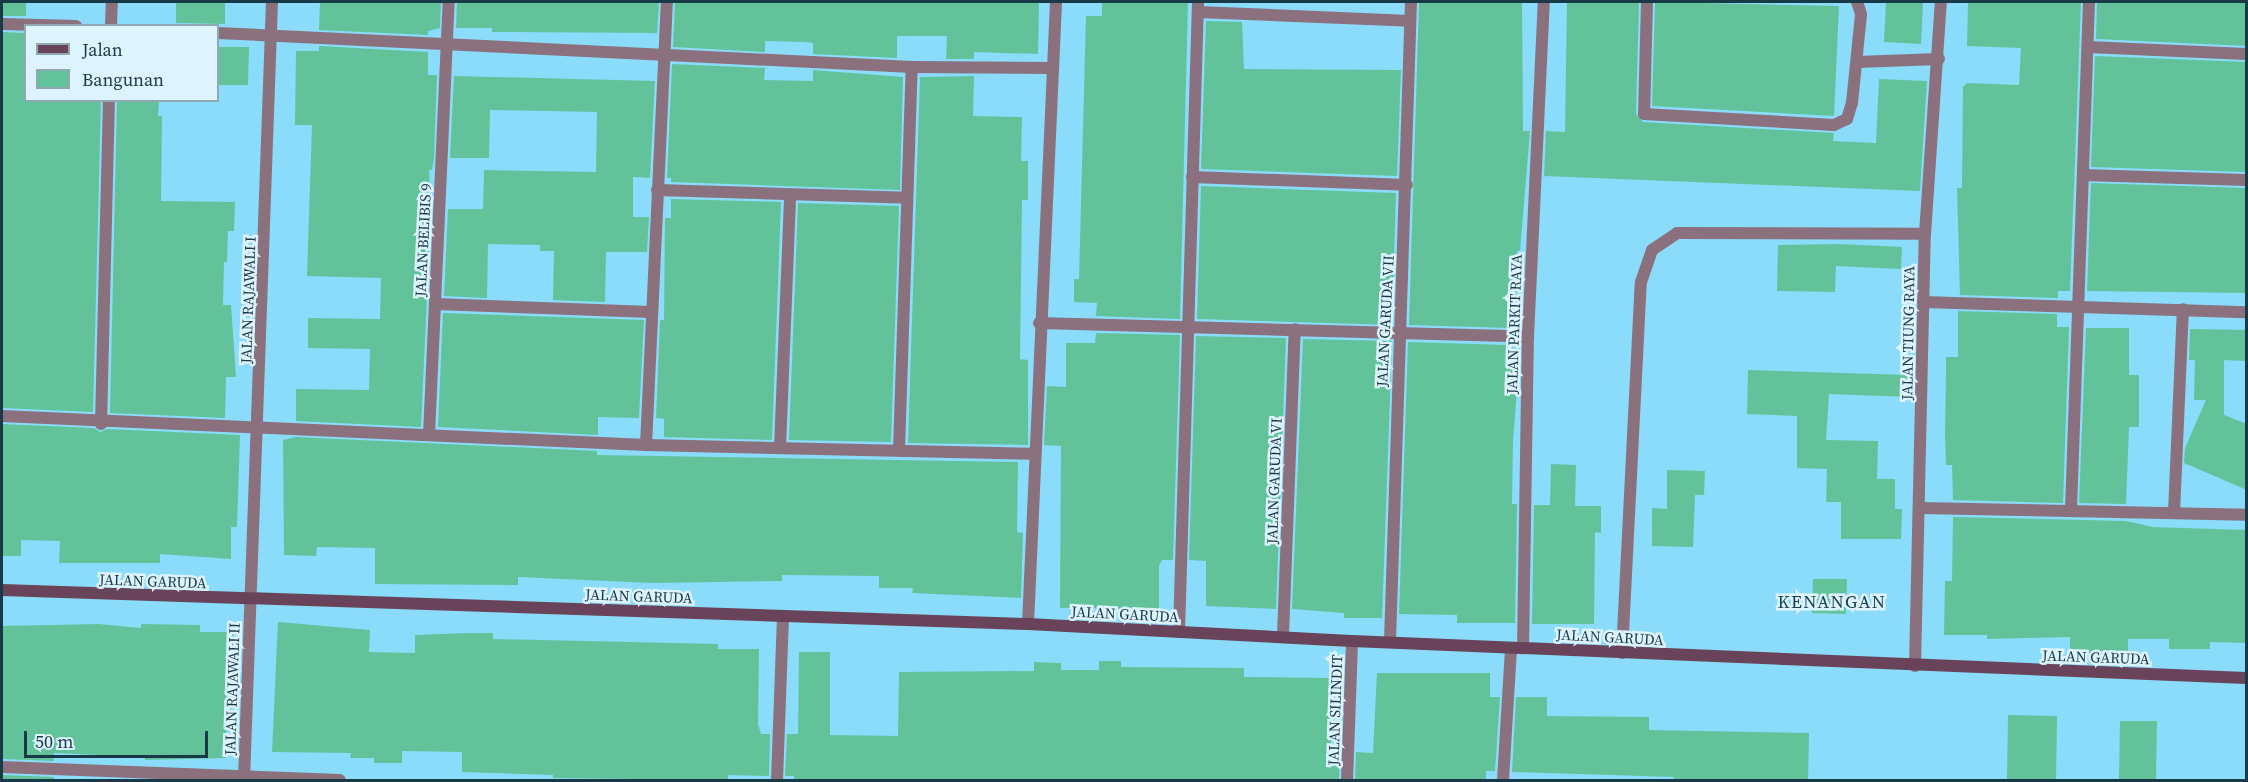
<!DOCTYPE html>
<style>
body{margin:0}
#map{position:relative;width:2248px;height:782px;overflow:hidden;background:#8bdbfa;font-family:"Source Serif 4",serif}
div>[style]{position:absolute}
.building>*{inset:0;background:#62c39b}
.lane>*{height:12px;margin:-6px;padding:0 6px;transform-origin:6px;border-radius:6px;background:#8b707e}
.street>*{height:12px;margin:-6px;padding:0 6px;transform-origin:6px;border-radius:6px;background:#8b707e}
.secondary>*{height:12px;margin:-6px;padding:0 6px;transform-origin:6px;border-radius:6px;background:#694359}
span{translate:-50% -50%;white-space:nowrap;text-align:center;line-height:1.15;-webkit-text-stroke:5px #ddf3fd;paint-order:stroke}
.street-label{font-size:15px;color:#183a46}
.quarter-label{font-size:18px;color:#164150;letter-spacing:1.5px}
.frame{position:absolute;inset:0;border:3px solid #183a46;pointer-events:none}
.legend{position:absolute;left:24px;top:24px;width:195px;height:78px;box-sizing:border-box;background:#ddf3fd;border:2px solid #8ea9b4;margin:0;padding:8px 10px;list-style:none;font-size:18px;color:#183a46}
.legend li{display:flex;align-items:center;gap:12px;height:30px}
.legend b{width:30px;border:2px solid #8ea9b4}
.scale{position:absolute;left:24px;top:731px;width:184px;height:27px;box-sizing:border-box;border:3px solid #183a46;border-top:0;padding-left:8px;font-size:18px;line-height:21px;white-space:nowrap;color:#183a46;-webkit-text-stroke:4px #ddf3fd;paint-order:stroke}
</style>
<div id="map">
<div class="building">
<div style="clip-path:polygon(2px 2px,26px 2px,26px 16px,2px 16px)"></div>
<div style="clip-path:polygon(176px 2px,225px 2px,225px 24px,176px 23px)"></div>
<div style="clip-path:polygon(320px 2px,441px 2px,440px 28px,428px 31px,428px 35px,319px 30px)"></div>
<div style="clip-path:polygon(457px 2px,659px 2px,657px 33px,492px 32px,492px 28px,456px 28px)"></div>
<div style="clip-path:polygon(675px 2px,1039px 2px,1038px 54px,974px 52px,974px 59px,946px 59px,947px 36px,897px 36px,897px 58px,813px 54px,813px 43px,804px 42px,765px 41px,765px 52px,673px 47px)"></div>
<div style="clip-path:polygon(1102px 2px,1188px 2px,1180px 319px,1096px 316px,1097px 303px,1074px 302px,1074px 279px,1079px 279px,1086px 16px,1102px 16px)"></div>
<div style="clip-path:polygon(1419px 2px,1522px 2px,1523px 131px,1530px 131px,1520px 251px,1517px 251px,1516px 302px,1510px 302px,1509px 328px,1409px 325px)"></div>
<div style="clip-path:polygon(1567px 2px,1639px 2px,1636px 114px,1643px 122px,1834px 133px,1833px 141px,1876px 143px,1879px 79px,1927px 81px,1920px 191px,1544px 176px,1546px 131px,1565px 132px)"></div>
<div style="clip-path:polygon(1655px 2px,1839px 6px,1834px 116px,1652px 106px)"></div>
<div style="clip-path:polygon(1886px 2px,1923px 2px,1921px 44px,1884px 42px)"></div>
<div style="clip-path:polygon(1968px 2px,2081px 2px,2070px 291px,2058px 291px,2058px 298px,1960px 295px,1957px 188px,1962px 188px,1963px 87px,1967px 83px,2019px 85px,2021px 48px,1967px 46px)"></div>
<div style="clip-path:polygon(2097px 2px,2247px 2px,2247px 46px,2096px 39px)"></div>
<div style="clip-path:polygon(1206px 21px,1242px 22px,1244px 69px,1401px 70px,1397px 176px,1201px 169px)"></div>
<div style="clip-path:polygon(2px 32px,26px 33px,26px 100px,101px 100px,93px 412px,2px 408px)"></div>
<div style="clip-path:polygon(319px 46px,428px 52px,428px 75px,437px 75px,434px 158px,432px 170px,429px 170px,431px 208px,421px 427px,296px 421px,296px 389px,369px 390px,370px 349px,308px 348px,308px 318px,380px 319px,381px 278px,307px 276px,312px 125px,295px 125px,296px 51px,319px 51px)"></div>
<div style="clip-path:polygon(218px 47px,249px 47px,248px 85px,218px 85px)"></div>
<div style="clip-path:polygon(2095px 56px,2247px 62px,2245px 172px,2091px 167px)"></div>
<div style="clip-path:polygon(672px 64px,765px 68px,764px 80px,813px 81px,813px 70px,903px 77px,900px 190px,671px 182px,671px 178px,667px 178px)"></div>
<div style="clip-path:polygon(454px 76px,655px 81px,650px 178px,633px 177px,633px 217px,649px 217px,647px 252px,606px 252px,605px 302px,553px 300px,554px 251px,540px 251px,540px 245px,488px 244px,487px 298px,444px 296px,448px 209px,483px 209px,484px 170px,596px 172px,597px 112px,490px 110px,489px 158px,450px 158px)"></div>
<div style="clip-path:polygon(974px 76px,973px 116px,1022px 117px,1021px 161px,1028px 161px,1028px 200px,1022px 200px,1020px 359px,1028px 360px,1028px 445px,908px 443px,920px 77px)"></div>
<div style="clip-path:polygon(117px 100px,159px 100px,158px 116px,162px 116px,161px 201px,235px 202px,234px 231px,228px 231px,227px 262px,224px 262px,223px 305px,231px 305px,236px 377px,226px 377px,225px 418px,110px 413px)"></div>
<div style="clip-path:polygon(2091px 183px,2245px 188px,2247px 293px,2087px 291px)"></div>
<div style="clip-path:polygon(1201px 186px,1396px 193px,1392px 325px,1197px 319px)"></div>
<div style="clip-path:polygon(671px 199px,781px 202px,772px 440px,664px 437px,664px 419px,656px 418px,660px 320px,664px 320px,665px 218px,671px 218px)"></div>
<div style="clip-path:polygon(798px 203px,899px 206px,891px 442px,789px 440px)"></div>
<div style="clip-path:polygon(1839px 244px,1902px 247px,1901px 269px,1836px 266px,1835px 292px,1777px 291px,1778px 245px)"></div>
<div style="clip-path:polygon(1958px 311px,2057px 314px,2057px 327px,2069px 327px,2063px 503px,1953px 500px,1952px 465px,1946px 465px,1945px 436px,1946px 374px,1946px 357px,1958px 357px)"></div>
<div style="clip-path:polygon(443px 313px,644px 320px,639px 418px,598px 417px,598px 435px,438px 427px)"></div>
<div style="clip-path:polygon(2086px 328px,2129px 328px,2129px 375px,2139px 375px,2139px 427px,2129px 427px,2126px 504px,2079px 503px)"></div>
<div style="clip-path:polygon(2190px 329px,2247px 330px,2247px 361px,2224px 360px,2224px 415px,2247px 424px,2247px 490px,2184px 463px,2185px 448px,2206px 400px,2194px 400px,2195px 360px,2189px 360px)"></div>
<div style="clip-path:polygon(1096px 333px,1180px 335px,1173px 560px,1162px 560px,1159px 566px,1159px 609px,1060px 608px,1061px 446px,1044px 445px,1047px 386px,1066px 387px,1066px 343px,1095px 343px)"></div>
<div style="clip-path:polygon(1196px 336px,1286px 338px,1276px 609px,1206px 606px,1206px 561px,1189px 560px)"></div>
<div style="clip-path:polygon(1303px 339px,1392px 341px,1382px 618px,1344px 618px,1344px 613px,1292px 609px)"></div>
<div style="clip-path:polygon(1408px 342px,1509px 345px,1509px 351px,1520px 351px,1513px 441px,1512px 504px,1517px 504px,1515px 623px,1457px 623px,1457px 615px,1399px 614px)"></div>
<div style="clip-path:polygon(1748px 370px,1909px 375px,1909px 397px,1829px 394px,1826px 440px,1878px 441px,1877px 479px,1895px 479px,1895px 509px,1902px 509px,1901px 539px,1841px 539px,1841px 502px,1826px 502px,1827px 469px,1797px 468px,1797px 416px,1747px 414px)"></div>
<div style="clip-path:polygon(2px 424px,94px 428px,100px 432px,107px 429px,240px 435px,237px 527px,231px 527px,231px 559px,160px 554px,160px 563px,59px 563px,60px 541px,21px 540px,21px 556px,2px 556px)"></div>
<div style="clip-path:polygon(296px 437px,597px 451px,597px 455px,1018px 462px,1017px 532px,1023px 533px,1021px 598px,912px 593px,913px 588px,879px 588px,879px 576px,782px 575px,782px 581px,652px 583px,518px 577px,518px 585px,375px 584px,375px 548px,317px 547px,316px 556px,284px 555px,283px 440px)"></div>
<div style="clip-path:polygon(1551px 464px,1576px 465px,1575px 506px,1601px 506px,1601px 533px,1595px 532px,1594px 624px,1532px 624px,1534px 505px,1550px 505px)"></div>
<div style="clip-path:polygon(1667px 470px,1705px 471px,1704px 495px,1695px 495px,1693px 547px,1652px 546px,1652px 508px,1667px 509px)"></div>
<div style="clip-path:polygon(1953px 517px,2126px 521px,2153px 527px,2245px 530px,2247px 643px,2210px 642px,2210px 649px,2169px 649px,2169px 639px,2128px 639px,2128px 654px,2070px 653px,2070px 637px,1987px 639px,1987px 635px,1944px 635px,1945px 581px,1952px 581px)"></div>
<div style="clip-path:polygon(1813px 579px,1847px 579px,1846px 614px,1812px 613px)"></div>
<div style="clip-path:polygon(278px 622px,370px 630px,369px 652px,415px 653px,415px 635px,469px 633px,493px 633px,493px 639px,718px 644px,718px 649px,759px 649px,758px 724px,761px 734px,770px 734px,769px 776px,728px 775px,728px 780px,553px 778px,553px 775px,462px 772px,462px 752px,402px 751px,402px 763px,374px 763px,374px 758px,350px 758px,351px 753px,272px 752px)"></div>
<div style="clip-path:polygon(99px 624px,141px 628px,141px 624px,200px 625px,200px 632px,233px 632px,232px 675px,227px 675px,226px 758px,145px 760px,145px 757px,54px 753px,54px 761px,2px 759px,2px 626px)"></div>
<div style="clip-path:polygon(799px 652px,830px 652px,830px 735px,898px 736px,899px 672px,1034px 671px,1034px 662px,1061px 663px,1061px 670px,1099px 670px,1099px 661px,1121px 661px,1121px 667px,1244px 668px,1244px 677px,1332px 678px,1331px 752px,1340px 752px,1339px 780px,794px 780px,794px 776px,785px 776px,787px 734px,798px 734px)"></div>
<div style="clip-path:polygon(1377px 673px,1490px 673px,1490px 697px,1500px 697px,1495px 771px,1486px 771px,1486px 780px,1355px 780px,1356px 752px,1373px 753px)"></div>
<div style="clip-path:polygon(1516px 697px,1547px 697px,1547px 716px,1649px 717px,1649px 730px,1809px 733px,1808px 780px,1674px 780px,1674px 777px,1512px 772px)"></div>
<div style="clip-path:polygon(2008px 715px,2057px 716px,2056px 780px,2007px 780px)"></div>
<div style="clip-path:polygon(2120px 721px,2157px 721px,2156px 780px,2119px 780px)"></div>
<div style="clip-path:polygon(2px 775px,54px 777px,54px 780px,2px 780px)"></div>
</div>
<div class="lane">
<div style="left:1647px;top:2px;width:112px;rotate:91.5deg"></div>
<div style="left:1644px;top:114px;width:190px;rotate:3.3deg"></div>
<div style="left:1834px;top:125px;width:14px;rotate:-25deg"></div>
<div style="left:1847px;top:119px;width:17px;rotate:-73deg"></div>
<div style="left:1852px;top:103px;width:89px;rotate:-84.2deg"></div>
<div style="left:1861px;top:14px;width:13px;rotate:-108deg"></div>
<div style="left:1857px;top:62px;width:82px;rotate:-2.1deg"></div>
<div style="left:1622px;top:653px;width:371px;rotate:-87.1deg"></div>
<div style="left:1641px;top:282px;width:34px;rotate:-71deg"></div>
<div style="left:1652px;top:250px;width:30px;rotate:-34deg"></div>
<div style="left:1677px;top:233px;width:248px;rotate:0.2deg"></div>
<div style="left:777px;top:780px;width:164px;rotate:-87.9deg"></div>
</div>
<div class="street">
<div style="left:1198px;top:12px;width:212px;rotate:2.4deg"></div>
<div style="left:2px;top:24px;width:74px;rotate:1.5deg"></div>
<div style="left:111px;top:26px;width:24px;rotate:-88deg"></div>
<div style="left:218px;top:33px;width:695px;rotate:2.8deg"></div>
<div style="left:912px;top:67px;width:140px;rotate:0.4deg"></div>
<div style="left:2088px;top:47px;width:158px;rotate:2.5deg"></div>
<div style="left:2083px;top:175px;width:163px;rotate:1.8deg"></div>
<div style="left:1192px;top:177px;width:215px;rotate:2.1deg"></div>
<div style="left:657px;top:190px;width:250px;rotate:1.8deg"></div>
<div style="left:1923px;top:302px;width:323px;rotate:1.8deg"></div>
<div style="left:435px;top:304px;width:216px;rotate:2.1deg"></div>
<div style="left:1039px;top:323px;width:489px;rotate:1.6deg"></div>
<div style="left:2px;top:416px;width:645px;rotate:2.58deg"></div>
<div style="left:646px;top:445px;width:389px;rotate:1.3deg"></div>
<div style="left:101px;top:424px;width:324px;rotate:-88.6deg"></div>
<div style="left:429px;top:435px;width:433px;rotate:-87.4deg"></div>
<div style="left:646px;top:445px;width:443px;rotate:-87.3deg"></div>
<div style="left:780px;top:448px;width:253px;rotate:-87.7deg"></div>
<div style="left:899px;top:450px;width:383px;rotate:-88.1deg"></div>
<div style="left:1921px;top:508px;width:325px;rotate:1.2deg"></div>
<div style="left:2071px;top:509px;width:507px;rotate:-87.97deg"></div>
<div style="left:2174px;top:513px;width:204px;rotate:-87.5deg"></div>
<div style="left:1028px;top:624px;width:623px;rotate:-87.42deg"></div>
<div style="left:1179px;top:632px;width:630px;rotate:-88.27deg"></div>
<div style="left:1283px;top:635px;width:306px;rotate:-87.8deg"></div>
<div style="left:1390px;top:641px;width:639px;rotate:-88.12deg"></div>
<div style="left:1523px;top:648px;width:311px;rotate:-89.1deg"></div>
<div style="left:1528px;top:337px;width:335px;rotate:-87.3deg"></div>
<div style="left:1915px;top:666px;width:432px;rotate:-88.7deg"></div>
<div style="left:1925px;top:234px;width:233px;rotate:-86.1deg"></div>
<div style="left:2px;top:767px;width:338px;rotate:2.2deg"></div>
<div style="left:244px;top:780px;width:779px;rotate:-87.94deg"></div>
<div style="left:1347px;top:780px;width:139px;rotate:-87.9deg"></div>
<div style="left:1503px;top:780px;width:132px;rotate:-86.5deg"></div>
</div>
<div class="secondary">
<div style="left:2px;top:590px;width:1027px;rotate:1.9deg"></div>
<div style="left:1028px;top:624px;width:324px;rotate:3deg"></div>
<div style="left:1352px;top:641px;width:895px;rotate:2.37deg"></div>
</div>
<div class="street-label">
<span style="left:423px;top:240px;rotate:-87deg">JALAN BELIBIS 9</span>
<span style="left:248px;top:300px;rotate:-88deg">JALAN RAJAWALI I</span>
<span style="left:1385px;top:321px;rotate:-87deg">JALAN GARUDA VII</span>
<span style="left:1514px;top:324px;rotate:-88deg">JALAN PARKIT RAYA</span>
<span style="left:1908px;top:333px;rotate:-89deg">JALAN TIUNG RAYA</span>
<span style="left:1274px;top:481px;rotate:-88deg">JALAN GARUDA VI</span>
<span style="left:153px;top:581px;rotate:2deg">JALAN GARUDA</span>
<span style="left:639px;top:596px;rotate:2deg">JALAN GARUDA</span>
<span style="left:1125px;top:614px;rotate:3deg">JALAN GARUDA</span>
<span style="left:1610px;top:637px;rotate:3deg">JALAN GARUDA</span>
<span style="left:2096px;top:657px;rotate:2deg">JALAN GARUDA</span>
<span style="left:232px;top:689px;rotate:-88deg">JALAN RAJAWALI II</span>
<span style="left:1335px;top:710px;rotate:-88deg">JALAN SILINDIT</span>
</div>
<div class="quarter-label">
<span style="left:1832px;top:602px">KENANGAN</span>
</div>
<div class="frame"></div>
<ul class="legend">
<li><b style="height:8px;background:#694359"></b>Jalan</li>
<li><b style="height:16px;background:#62c39b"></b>Bangunan</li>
</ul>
<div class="scale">50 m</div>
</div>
